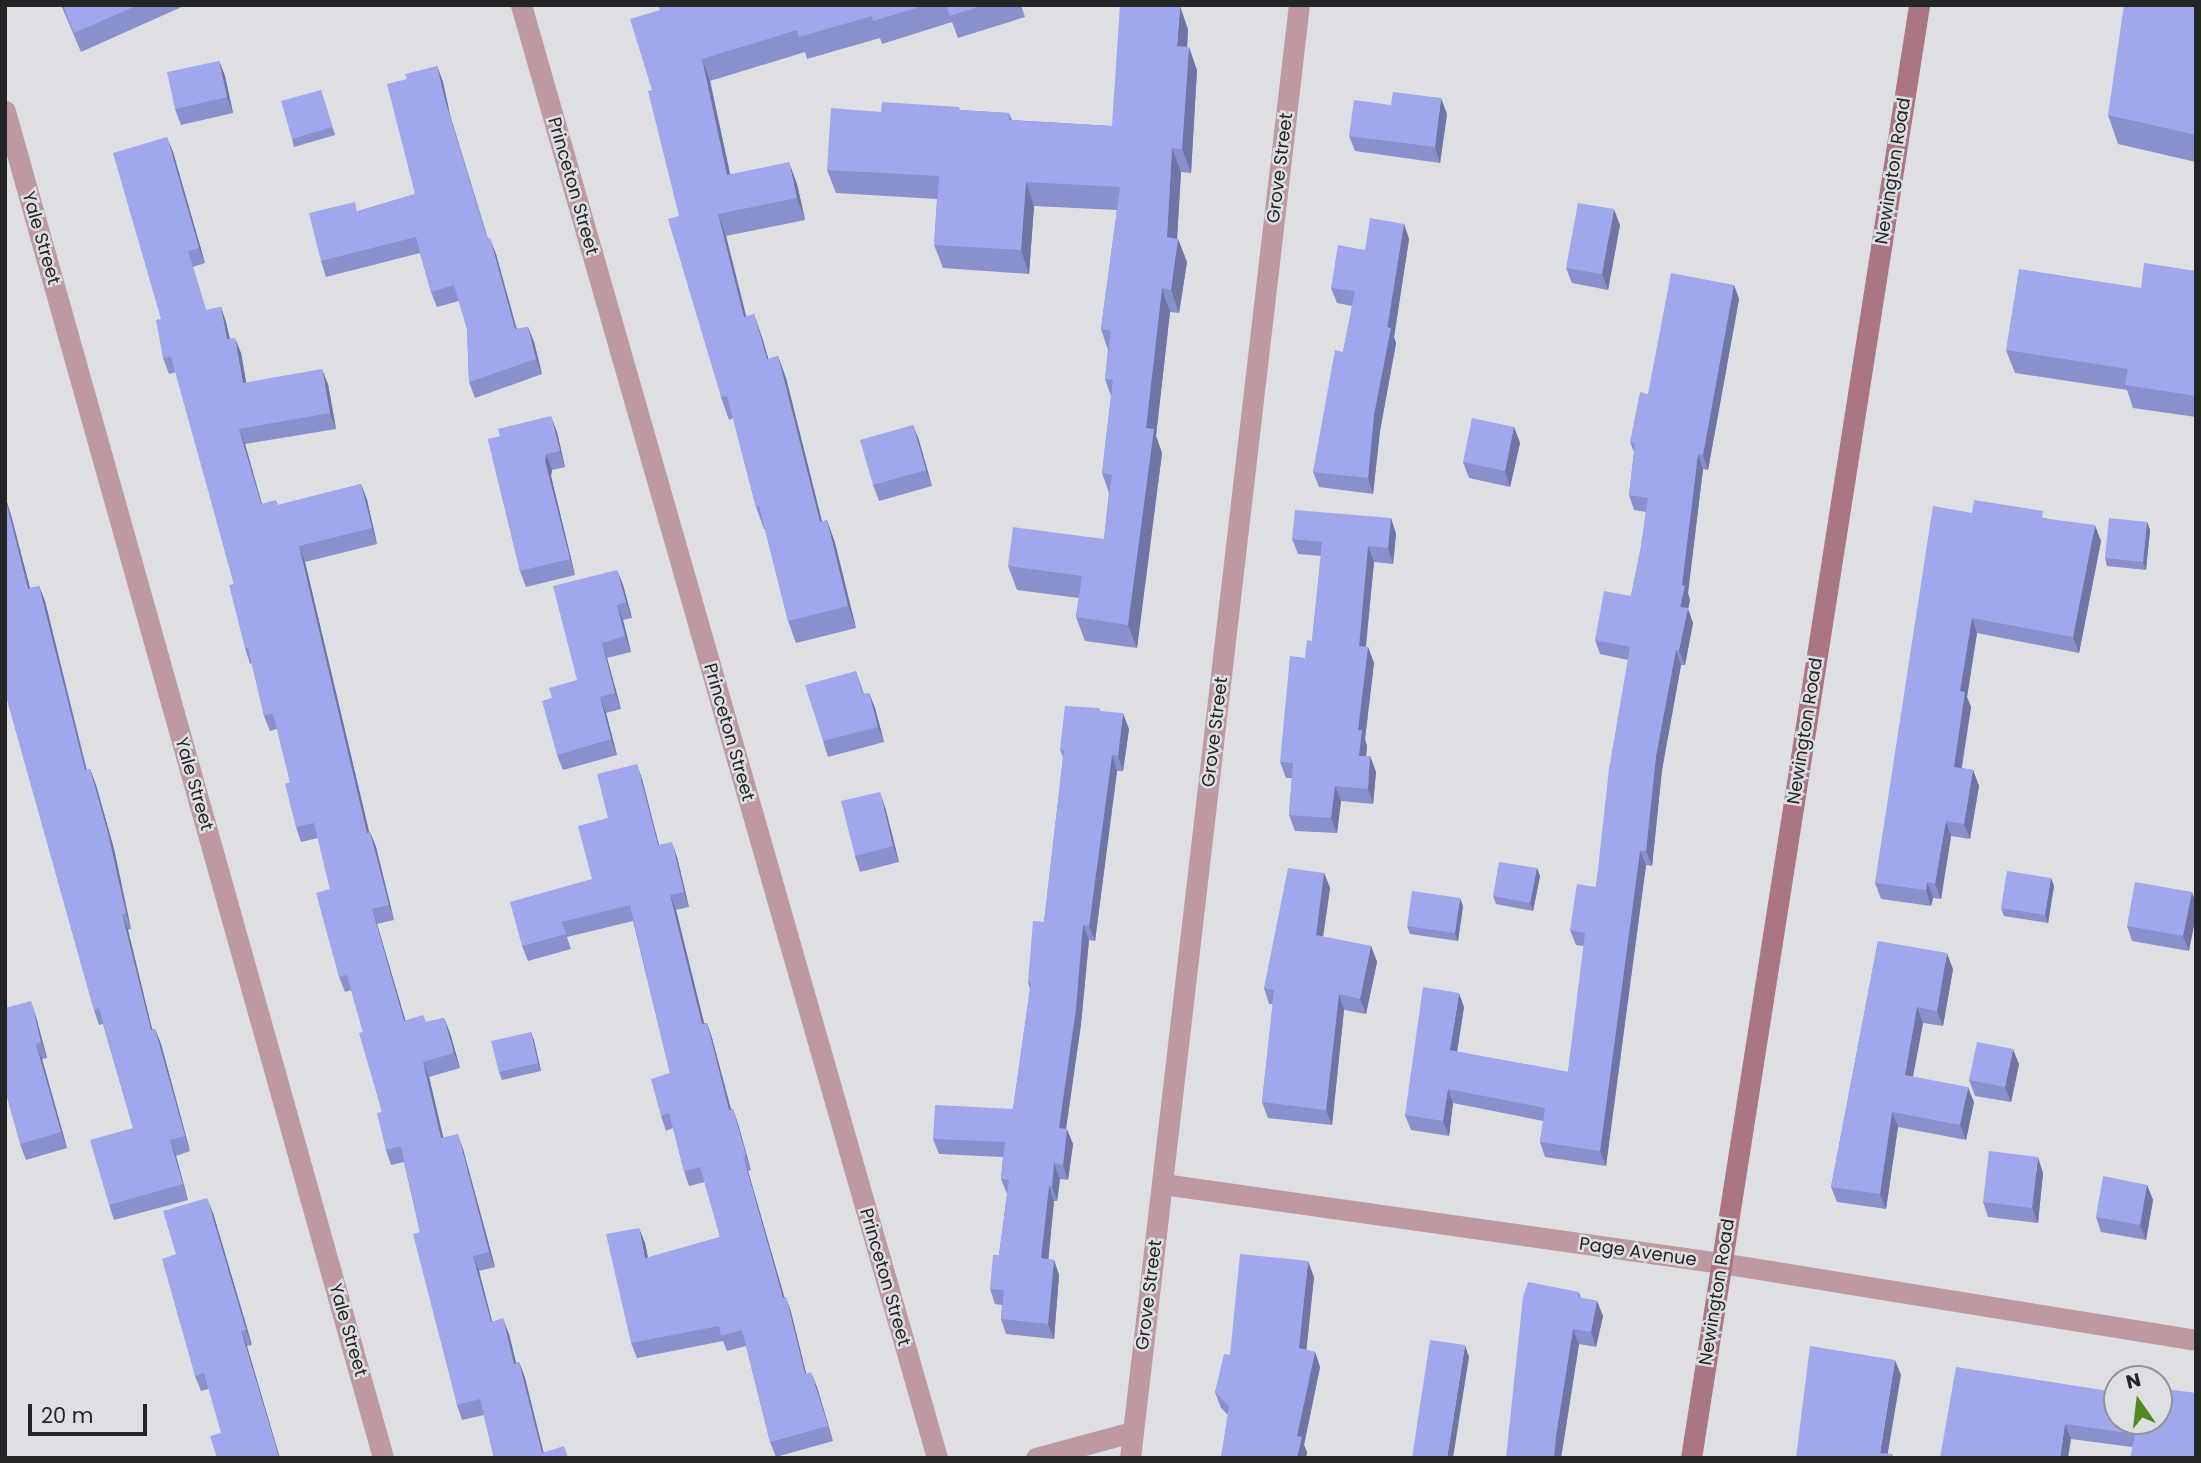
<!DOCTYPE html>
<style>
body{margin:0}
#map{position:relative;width:2201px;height:1463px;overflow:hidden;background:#dedfe3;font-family:Poppins,sans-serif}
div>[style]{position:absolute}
.street>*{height:21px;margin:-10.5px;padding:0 10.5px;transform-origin:10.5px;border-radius:10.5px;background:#be99a1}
.secondary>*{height:21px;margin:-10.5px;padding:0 10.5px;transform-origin:10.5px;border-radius:10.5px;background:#ab7684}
.wall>*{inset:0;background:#8a90cc}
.shaded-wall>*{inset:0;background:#7075a6}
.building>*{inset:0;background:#a0a7ed}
span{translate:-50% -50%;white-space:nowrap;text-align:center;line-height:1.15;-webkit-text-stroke:5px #dedfe3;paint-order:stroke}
.street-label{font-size:18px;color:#232425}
.frame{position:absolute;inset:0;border:7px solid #232425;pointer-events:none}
.north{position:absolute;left:2103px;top:1365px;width:70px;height:70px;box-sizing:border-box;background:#dedfe3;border:2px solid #939497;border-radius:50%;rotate:346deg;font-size:19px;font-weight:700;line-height:28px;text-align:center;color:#232425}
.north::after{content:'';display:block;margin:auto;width:24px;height:32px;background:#538820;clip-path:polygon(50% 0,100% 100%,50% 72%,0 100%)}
.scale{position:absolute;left:28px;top:1404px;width:119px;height:32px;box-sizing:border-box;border:4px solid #232425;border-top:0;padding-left:9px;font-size:21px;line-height:24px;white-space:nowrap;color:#232425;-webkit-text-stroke:5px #dedfe3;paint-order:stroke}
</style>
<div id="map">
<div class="street">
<div style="left:521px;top:5px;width:1511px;rotate:74.02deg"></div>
<div style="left:5px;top:111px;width:1399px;rotate:74.32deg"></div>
<div style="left:1163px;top:1184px;width:564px;rotate:8.06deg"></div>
<div style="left:1721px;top:1263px;width:481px;rotate:9.2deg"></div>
<div style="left:1036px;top:1458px;width:99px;rotate:-15.2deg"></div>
<div style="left:1130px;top:1458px;width:1463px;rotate:-83.37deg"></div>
</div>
<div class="secondary">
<div style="left:1691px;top:1458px;width:1471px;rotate:-81.08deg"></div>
</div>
<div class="wall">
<div style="clip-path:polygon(61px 5px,186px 5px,81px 52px)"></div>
<div style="clip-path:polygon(659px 5px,1021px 5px,1025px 17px,958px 38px,952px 22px,882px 44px,880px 38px,807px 59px,805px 52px,710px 81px,730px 174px,797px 184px,805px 220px,726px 236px,746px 317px,754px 314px,768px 359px,778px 356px,786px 378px,822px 522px,827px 520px,835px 543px,856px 628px,796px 643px,788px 621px,765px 529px,764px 529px,756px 507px,733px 418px,729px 420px,721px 397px,652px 90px,660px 10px)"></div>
<div style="clip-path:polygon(2196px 5px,2196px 162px,2118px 144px,2108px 115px)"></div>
<div style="clip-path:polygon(1188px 29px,1187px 47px,1197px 70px,1191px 173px,1181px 172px,1177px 238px,1178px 239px,1187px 262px,1179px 313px,1170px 312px,1156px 436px,1162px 453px,1137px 648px,1085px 641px,1076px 617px,1079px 598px,1017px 590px,1008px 566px,1104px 539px,1109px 493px,1102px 473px,1111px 396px,1105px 379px,1108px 350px,1101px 329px,1117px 210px,1034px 206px,1029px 274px,943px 268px,934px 245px,937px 199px,836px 193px,827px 170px,881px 112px,960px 110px,1009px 113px,1012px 120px,1112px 126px)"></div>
<div style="clip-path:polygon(219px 61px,225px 76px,233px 113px,181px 125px,175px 109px)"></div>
<div style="clip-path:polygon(437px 66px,443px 82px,450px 115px,488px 239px,496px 254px,516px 329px,528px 327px,534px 342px,542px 374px,475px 398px,469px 382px,467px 329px,459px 301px,437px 307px,431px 292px,420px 253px,326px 277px,321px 261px,358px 211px,415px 194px,407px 79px)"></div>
<div style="clip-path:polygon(321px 90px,335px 135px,294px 147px,292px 139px)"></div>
<div style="clip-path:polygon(1391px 105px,1447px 114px,1440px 163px,1355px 151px,1349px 136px)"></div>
<div style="clip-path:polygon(173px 152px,205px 263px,193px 267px,206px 310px,221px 307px,226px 322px,230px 339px,241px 353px,246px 383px,328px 384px,336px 429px,245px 444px,262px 504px,278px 505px,361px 484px,367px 500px,377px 544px,305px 562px,369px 832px,370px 832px,376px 847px,394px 920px,377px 924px,405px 1020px,426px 1022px,444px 1018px,450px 1033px,460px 1068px,429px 1077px,443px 1137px,463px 1149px,495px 1267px,479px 1271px,492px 1321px,509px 1334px,516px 1363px,519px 1362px,525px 1378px,543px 1452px,568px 1458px,494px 1458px,484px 1415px,462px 1420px,457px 1405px,420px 1232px,404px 1162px,391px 1165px,386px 1150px,382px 1112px,363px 1032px,351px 990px,345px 992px,339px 977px,330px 889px,318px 838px,301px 842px,296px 827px,290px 782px,277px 729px,270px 731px,264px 716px,252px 663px,250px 664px,245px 648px,234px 584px,176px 372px,169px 374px,163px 358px,161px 319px)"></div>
<div style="clip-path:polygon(1404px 224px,1409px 239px,1394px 337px,1396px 343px,1380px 431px,1373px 494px,1319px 487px,1313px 472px,1343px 352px,1352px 306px,1337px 303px,1331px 288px,1365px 250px)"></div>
<div style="clip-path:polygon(1620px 225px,1608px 290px,1572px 283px,1566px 268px)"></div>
<div style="clip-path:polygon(2196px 271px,2196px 417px,2133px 408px,2127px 390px,2015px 373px,2006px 350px,2141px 288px)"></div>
<div style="clip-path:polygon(1734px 285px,1739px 299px,1708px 470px,1703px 469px,1688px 593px,1690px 600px,1688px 609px,1693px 623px,1685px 665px,1681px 665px,1662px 770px,1652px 866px,1646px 865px,1606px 1166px,1545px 1157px,1540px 1142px,1543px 1121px,1453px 1103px,1449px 1136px,1411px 1130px,1405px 1115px,1464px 1007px,1457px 1052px,1568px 1072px,1584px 946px,1576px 945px,1570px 930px,1596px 887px,1628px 660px,1600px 654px,1595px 640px,1631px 596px,1641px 547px,1646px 512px,1634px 510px,1629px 495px,1634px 452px,1630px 442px,1648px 394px)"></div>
<div style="clip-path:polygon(913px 425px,932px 486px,879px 501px,873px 485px)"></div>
<div style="clip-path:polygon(1514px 427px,1520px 443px,1510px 487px,1469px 478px,1463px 462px)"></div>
<div style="clip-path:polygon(557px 432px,565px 467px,552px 470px,551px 476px,575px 575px,526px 587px,520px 571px,488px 439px)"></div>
<div style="clip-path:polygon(5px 496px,11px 515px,30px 588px,39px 586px,45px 601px,87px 770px,90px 769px,96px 785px,114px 849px,131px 929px,128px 930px,152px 1029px,155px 1029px,161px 1044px,190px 1151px,176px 1156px,188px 1200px,114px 1220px,109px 1205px,133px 1128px,103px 1024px,99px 1025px,94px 1010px,5px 692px)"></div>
<div style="clip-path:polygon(1972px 513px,2045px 518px,2101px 541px,2079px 653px,1977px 633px,1967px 697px,1971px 707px,1962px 768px,1973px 770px,1979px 786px,1970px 839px,1951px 836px,1941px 899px,1933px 898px,1931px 906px,1881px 899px,1875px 883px)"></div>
<div style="clip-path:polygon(1391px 518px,1396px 534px,1393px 564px,1374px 562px,1366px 647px,1368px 647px,1374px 663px,1365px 739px,1367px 746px,1366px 756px,1370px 756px,1376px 772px,1373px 804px,1341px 801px,1337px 833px,1295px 831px,1289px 815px,1292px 778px,1286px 778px,1280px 762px,1305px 658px,1312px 641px,1321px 556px,1298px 554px,1292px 539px)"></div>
<div style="clip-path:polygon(2147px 522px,2150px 530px,2146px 570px,2107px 566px,2105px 558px)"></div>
<div style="clip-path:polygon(617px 570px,623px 585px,632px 618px,623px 620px,631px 652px,607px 658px,621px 709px,606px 713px,617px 755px,563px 770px,557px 755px,577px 680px)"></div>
<div style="clip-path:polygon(856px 671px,864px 694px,869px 693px,875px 708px,884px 742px,828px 757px,823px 741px)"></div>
<div style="clip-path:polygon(1099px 708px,1100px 711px,1129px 729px,1123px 771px,1117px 771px,1095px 941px,1089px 940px,1081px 1024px,1066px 1129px,1073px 1144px,1068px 1180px,1060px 1179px,1057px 1201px,1054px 1201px,1048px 1259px,1054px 1260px,1059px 1275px,1054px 1339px,1006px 1334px,1001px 1319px,1002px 1305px,995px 1304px,990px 1289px,999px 1255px,1007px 1194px,1001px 1179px,1003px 1157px,939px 1154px,933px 1139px,1013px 1109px,1030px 989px,1028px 982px,1044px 922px,1063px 758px,1060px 749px)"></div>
<div style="clip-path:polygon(642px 779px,659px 845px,677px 857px,689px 907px,676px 910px,704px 1023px,707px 1023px,712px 1038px,731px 1109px,733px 1109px,738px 1124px,751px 1170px,748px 1171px,784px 1297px,791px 1312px,806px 1374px,817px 1387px,833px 1441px,776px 1457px,770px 1442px,746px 1346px,727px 1351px,723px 1341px,637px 1358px,631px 1343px,645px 1243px,648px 1258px,720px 1237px,705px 1182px,689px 1186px,684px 1171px,673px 1128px,666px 1131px,661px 1116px,670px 1073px,633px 921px,567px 937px,571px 949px,528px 961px,522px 946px,592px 879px,608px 818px)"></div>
<div style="clip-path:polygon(885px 807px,899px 862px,860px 872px,855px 856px)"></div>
<div style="clip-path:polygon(1537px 868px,1540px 876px,1533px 911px,1496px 904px,1493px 896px)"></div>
<div style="clip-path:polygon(1324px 873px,1330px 888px,1323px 937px,1371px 946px,1377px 962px,1366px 1014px,1344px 1010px,1332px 1125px,1268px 1118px,1262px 1102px,1273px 1004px,1269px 1004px,1264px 988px)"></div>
<div style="clip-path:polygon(2051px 878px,2054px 886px,2048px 923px,2004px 916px,2001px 908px)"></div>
<div style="clip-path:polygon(2192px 892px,2189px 951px,2132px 941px,2127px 926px)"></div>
<div style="clip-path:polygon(1463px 906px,1458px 941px,1410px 934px,1407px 926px)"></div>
<div style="clip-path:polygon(1878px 941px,1953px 969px,1943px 1026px,1923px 1023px,1913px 1077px,1974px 1102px,1966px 1140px,1898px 1127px,1886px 1209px,1837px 1202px,1831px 1187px)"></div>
<div style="clip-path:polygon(36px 1017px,47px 1058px,42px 1059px,67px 1148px,26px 1160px,20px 1144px)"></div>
<div style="clip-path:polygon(531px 1032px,541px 1071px,502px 1080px,499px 1072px)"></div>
<div style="clip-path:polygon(2019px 1064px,2011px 1102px,1975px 1096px,1969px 1080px)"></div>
<div style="clip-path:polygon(2043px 1173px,2038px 1223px,1988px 1217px,1983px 1202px)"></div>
<div style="clip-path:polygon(2147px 1185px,2153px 1200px,2146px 1240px,2101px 1232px,2096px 1217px)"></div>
<div style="clip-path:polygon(213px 1213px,252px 1345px,247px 1346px,208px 1389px,201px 1391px,195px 1376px,176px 1254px)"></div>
<div style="clip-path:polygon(1314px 1277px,1306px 1350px,1315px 1352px,1320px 1367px,1304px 1445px,1307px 1452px,1306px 1458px,1221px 1458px,1228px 1415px,1221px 1408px,1215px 1392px,1230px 1355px)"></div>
<div style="clip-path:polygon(1579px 1292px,1581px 1298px,1597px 1301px,1603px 1316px,1596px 1347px,1579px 1344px,1561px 1458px,1506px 1458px)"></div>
<div style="clip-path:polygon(2109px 1391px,2196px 1393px,2132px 1447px,2071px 1439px,1940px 1458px)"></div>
</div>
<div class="shaded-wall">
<div style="clip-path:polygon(1180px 6px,1188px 29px,1186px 70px,1177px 46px)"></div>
<div style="clip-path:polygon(1189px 47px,1197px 70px,1191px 173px,1182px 149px)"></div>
<div style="clip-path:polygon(702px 59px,710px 81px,735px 197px,727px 175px)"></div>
<div style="clip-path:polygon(219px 61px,225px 76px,233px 113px,227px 97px)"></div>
<div style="clip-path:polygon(437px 66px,443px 82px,450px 115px,493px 254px,445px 100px)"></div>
<div style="clip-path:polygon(1441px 98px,1447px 114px,1440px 163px,1435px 147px)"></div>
<div style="clip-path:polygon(167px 137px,173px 152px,205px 263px,199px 248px)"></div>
<div style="clip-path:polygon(1172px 148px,1181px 172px,1176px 256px,1178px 239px,1187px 262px,1179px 313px,1171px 290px,1167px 237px)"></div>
<div style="clip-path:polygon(789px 162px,797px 184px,805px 220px,797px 198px)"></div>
<div style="clip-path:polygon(1026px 182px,1034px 206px,1029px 274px,1021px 250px)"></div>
<div style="clip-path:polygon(1614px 209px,1620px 225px,1608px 290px,1602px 274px)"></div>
<div style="clip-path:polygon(718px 214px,726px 236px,752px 339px,744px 317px)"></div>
<div style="clip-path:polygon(1404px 224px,1409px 239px,1394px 337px,1396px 343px,1380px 431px,1373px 494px,1368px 478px,1374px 415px)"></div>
<div style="clip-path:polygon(490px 238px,496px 254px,521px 344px,515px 329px)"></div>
<div style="clip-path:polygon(1734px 285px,1739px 299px,1708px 470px,1703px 455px)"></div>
<div style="clip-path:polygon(1162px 288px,1170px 312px,1156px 436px,1162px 453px,1137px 648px,1128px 625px,1146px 428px)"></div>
<div style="clip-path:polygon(221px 307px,226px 322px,233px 355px,227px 339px)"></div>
<div style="clip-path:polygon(754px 314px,762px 337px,775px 381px,767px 359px)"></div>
<div style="clip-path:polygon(528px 327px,534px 342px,542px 374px,536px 359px)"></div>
<div style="clip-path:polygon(235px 338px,241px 353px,249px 398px,243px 383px)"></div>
<div style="clip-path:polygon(778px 356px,786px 378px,828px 545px,820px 522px)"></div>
<div style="clip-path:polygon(322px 369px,328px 384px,336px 429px,330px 413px)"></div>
<div style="clip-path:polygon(551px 416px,557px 432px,565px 467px,560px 451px)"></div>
<div style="clip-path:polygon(913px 425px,919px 440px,932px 486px,926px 470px)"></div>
<div style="clip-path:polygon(1514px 427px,1520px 443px,1510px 487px,1505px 471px)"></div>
<div style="clip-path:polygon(239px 429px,245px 444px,266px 519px,261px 504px)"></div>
<div style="clip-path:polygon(546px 454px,552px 470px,551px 476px,575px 575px,570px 559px,545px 461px)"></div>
<div style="clip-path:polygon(1698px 454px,1703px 469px,1688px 593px,1690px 600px,1688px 609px,1693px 623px,1685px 665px,1679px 651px,1682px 585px)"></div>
<div style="clip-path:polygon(361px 484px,367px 500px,377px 544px,372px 528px)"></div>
<div style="clip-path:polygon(5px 496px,11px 515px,34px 604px,28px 589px)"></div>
<div style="clip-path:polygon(1391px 518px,1396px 534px,1393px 564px,1388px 548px)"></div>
<div style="clip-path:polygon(827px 520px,835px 543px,856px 628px,848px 606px)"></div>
<div style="clip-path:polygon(2147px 522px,2150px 530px,2146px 570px,2143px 562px)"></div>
<div style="clip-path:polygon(2095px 525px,2101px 541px,2079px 653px,2073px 637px)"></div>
<div style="clip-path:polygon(299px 546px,305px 562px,373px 848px,367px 833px)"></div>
<div style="clip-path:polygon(1368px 546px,1374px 562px,1364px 662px,1359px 646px)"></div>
<div style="clip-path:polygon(617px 570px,623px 585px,632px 618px,626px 602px)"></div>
<div style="clip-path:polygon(39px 586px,45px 601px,90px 786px,85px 770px)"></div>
<div style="clip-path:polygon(617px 605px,623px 620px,631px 652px,625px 636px)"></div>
<div style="clip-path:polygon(1972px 618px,1977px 633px,1967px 697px,1971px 707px,1959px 782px,1954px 767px,1960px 691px)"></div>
<div style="clip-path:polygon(602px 643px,607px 658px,621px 709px,615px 693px)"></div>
<div style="clip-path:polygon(1368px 647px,1374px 663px,1365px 739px,1367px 746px,1365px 771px,1359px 756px,1358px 730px)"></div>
<div style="clip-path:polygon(1676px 650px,1681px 665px,1662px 770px,1652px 866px,1646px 851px,1656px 756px)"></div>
<div style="clip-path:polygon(869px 693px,875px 708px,884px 742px,878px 727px)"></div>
<div style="clip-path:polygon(600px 697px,606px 713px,617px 755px,611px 739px)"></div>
<div style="clip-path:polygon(1123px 713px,1129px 729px,1123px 771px,1118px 756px)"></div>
<div style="clip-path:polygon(1112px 755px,1117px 771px,1095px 941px,1089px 926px)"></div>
<div style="clip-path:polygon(1370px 756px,1376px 772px,1373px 804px,1368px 789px)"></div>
<div style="clip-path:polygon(637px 764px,642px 779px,663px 861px,658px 845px)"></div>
<div style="clip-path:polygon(90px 769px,96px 785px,114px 849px,131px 929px,126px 913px)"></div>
<div style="clip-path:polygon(1973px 770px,1979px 786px,1970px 839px,1964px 824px)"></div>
<div style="clip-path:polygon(1335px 786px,1341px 801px,1337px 833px,1331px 818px)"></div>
<div style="clip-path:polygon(880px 792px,885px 807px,899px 862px,893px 846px)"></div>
<div style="clip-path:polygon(1946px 821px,1951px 836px,1941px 899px,1935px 884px)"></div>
<div style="clip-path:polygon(370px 832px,376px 847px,394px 920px,389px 905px)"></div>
<div style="clip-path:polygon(672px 842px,677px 857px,689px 907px,684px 892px)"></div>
<div style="clip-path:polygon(1640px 851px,1646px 865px,1606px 1166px,1600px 1151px)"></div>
<div style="clip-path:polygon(1537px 868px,1540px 876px,1533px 911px,1530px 903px)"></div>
<div style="clip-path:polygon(1324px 873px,1330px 888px,1321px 951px,1316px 935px)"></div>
<div style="clip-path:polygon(2051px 878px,2054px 886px,2048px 923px,2045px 915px)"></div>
<div style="clip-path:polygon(1927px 882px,1933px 898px,1931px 906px,1926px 890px)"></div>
<div style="clip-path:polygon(2192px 892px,2196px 904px,2196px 916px,2189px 951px,2183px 936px)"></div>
<div style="clip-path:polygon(670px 895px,676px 910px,708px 1039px,702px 1024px)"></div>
<div style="clip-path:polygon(1460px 898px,1463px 906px,1458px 941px,1455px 933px)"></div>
<div style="clip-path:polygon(372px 909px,377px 924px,410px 1036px,404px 1021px)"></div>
<div style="clip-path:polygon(122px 914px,128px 930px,156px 1045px,151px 1030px)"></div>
<div style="clip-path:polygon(1083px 925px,1089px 940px,1081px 1024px,1064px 1143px,1059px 1128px)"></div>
<div style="clip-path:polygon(1371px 946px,1377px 962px,1366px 1014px,1360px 999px)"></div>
<div style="clip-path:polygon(1947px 953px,1953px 969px,1943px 1026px,1937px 1011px)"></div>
<div style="clip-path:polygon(1459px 993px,1464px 1007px,1455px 1065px,1450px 1050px)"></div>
<div style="clip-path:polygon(1339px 994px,1344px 1010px,1332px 1125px,1326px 1110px)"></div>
<div style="clip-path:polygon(31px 1001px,36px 1017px,47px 1058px,41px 1042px)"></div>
<div style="clip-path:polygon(1917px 1007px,1923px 1023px,1910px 1091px,1905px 1075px)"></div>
<div style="clip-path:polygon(444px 1018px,450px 1033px,460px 1068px,454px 1053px)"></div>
<div style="clip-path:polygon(707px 1023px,712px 1038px,735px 1125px,729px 1110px)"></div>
<div style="clip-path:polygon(155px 1029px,161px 1044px,190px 1151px,185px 1136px)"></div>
<div style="clip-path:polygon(531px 1032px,534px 1040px,541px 1071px,538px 1063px)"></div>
<div style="clip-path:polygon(36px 1044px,42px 1059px,67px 1148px,61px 1132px)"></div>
<div style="clip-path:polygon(2013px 1049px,2019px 1064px,2011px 1102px,2005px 1087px)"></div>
<div style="clip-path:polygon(423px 1062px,429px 1077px,447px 1153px,441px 1138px)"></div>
<div style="clip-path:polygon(1968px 1087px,1974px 1102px,1966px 1140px,1960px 1125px)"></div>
<div style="clip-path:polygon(1448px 1089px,1453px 1103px,1449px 1136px,1443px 1121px)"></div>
<div style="clip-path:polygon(733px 1109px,738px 1124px,751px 1170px,746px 1155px)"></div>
<div style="clip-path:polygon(1892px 1112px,1898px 1127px,1886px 1209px,1880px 1194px)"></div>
<div style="clip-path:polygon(1067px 1129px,1073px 1144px,1068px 1180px,1063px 1165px)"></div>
<div style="clip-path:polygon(458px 1134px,463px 1149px,495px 1267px,489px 1252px)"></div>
<div style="clip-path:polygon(170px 1140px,176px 1156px,188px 1200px,183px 1184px)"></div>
<div style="clip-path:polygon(743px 1156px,748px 1171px,789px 1313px,783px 1298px)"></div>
<div style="clip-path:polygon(2038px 1157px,2043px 1173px,2038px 1223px,2032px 1208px)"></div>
<div style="clip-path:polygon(1054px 1163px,1060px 1179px,1057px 1201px,1052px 1186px)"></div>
<div style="clip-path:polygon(2147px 1185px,2153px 1200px,2146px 1240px,2140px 1225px)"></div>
<div style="clip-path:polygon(1049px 1186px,1054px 1201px,1047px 1274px,1041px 1258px)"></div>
<div style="clip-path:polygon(207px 1198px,213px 1213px,252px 1345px,246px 1330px)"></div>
<div style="clip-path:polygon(639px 1228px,645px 1243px,651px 1273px,645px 1258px)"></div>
<div style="clip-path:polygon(473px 1256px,479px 1271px,496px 1337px,491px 1322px)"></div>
<div style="clip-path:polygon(1054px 1260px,1059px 1275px,1054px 1339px,1048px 1324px)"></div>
<div style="clip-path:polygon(1308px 1261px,1314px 1277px,1305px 1364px,1299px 1348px)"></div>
<div style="clip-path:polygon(786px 1297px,791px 1312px,810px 1389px,805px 1374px)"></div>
<div style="clip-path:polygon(1597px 1301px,1603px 1316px,1596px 1347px,1591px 1332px)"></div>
<div style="clip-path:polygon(503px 1318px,509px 1334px,520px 1379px,514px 1364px)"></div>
<div style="clip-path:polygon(1573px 1329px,1579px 1344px,1561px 1458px,1554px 1458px,1556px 1436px)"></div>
<div style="clip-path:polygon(241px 1331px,247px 1346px,280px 1458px,279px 1458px)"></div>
<div style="clip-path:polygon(1465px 1345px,1469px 1357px,1453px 1458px,1447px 1458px)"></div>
<div style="clip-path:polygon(1315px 1352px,1320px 1367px,1304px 1445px,1307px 1452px,1306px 1458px,1297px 1458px,1297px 1436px)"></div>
<div style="clip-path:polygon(1895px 1360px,1901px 1375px,1887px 1458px,1880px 1453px)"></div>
<div style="clip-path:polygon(519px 1362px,525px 1378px,545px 1458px,542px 1453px)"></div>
<div style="clip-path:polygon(811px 1372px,817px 1387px,833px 1441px,828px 1426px)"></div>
<div style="clip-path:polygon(2065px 1424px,2071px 1439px,2068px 1458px,2060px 1458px)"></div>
</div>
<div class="building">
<div style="clip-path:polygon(63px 5px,138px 5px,74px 33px)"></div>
<div style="clip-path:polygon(659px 5px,926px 5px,873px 21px,872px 16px,799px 37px,797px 30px,702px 59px,727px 175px,789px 162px,797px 198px,718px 214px,744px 317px,754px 314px,767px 359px,778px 356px,820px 522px,827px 520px,848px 606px,788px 621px,759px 506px,756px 507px,727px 396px,721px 397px,668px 219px,679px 216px,648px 91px,652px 90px,630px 19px,660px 10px)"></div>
<div style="clip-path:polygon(946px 5px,984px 5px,950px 16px)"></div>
<div style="clip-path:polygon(1120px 5px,1180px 6px,1177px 46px,1189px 47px,1182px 149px,1172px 148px,1167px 237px,1178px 239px,1171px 290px,1162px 288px,1146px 428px,1154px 429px,1128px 625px,1076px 617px,1082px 576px,1008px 566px,1013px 527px,1104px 539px,1112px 475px,1102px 473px,1113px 380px,1105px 379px,1111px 331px,1101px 329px,1120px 187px,1026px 182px,1021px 250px,934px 245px,939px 176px,827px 170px,831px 108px,881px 112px,882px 102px,959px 107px,960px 110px,1009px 113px,1009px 120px,1112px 126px)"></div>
<div style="clip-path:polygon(2124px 5px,2196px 5px,2196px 135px,2108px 115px)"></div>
<div style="clip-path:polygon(219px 61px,227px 97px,175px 109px,167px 72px)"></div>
<div style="clip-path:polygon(437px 66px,445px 100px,487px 239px,490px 238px,515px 329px,528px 327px,536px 359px,469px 382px,467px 329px,454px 285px,431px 292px,416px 237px,321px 261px,309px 213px,355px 202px,357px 212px,415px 194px,387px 84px,407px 79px,405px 74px)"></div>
<div style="clip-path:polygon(321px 90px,332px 127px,292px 139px,281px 101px)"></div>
<div style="clip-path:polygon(1393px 92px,1441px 98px,1435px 147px,1349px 136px,1354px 100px,1391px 105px)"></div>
<div style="clip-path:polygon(167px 137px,199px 248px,188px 251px,206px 310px,221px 307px,227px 339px,235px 338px,243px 383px,322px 369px,330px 413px,239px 429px,261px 504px,276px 500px,278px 505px,361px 484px,372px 528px,299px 546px,367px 833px,370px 832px,389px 905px,372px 909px,404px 1021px,423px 1015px,426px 1022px,444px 1018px,454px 1053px,423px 1062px,441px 1138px,458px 1134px,489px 1252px,473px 1256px,491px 1322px,503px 1318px,514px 1364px,519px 1362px,542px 1453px,564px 1446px,568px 1458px,494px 1458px,480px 1399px,457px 1405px,413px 1234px,420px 1232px,401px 1146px,386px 1150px,377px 1113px,382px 1112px,359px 1033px,363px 1032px,347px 975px,339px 977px,316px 893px,330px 889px,314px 823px,296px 827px,285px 784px,290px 782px,273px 713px,264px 716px,248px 648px,245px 648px,229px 585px,234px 584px,171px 357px,163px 358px,156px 320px,161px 319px,113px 153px)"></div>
<div style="clip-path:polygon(1578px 203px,1614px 209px,1602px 274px,1566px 268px)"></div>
<div style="clip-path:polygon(1370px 218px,1404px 224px,1387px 327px,1391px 328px,1374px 415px,1368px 478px,1313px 472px,1335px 350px,1343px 352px,1355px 291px,1331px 288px,1338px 245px,1365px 250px)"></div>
<div style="clip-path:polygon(2144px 263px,2196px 271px,2196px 396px,2125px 385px,2128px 369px,2006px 350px,2019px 269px,2141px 288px)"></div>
<div style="clip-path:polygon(1671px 273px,1734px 285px,1703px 455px,1698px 454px,1682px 585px,1685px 586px,1680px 607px,1688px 608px,1679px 651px,1676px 650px,1656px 756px,1646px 851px,1640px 851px,1600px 1151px,1540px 1142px,1545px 1108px,1448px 1089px,1443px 1121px,1405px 1115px,1423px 987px,1459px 993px,1450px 1050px,1568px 1072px,1585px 933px,1570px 930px,1577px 884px,1596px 887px,1609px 769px,1630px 647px,1595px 640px,1604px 591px,1631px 596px,1641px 547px,1648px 498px,1629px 495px,1635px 443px,1630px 442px,1640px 392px,1648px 394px)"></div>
<div style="clip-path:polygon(551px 416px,560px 451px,546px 454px,545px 461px,570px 559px,520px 571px,488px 439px,500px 436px,498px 429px)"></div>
<div style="clip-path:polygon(1472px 418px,1514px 427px,1505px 471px,1463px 462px)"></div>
<div style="clip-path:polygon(913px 425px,926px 470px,873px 485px,860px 440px)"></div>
<div style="clip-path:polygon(5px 498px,28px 589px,39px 586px,85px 770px,90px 769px,108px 833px,126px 913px,122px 914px,151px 1030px,155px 1029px,185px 1136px,170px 1140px,183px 1184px,109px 1205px,90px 1140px,133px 1128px,99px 1008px,94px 1010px,5px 692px)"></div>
<div style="clip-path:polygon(1974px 500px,2043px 511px,2042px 518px,2095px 525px,2073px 637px,1972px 618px,1960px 691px,1965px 692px,1954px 767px,1973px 770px,1964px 824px,1946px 821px,1935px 884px,1927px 882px,1926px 890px,1875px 883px,1933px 506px,1972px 513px)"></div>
<div style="clip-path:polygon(1295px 510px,1391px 518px,1388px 548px,1368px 546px,1359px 646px,1368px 647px,1358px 730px,1362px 730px,1359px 756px,1370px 756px,1368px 789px,1335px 786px,1331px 818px,1289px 815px,1293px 763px,1280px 762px,1290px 656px,1305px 658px,1307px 640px,1312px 641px,1322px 542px,1292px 539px)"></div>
<div style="clip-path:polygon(2109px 518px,2147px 522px,2143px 562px,2105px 558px)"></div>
<div style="clip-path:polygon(617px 570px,626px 602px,617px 605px,625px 636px,602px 643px,615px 693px,600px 697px,611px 739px,557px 755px,542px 701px,552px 698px,549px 688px,577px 680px,553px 586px)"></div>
<div style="clip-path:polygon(856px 671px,862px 694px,869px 693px,878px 727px,823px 741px,805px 685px)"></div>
<div style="clip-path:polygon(1065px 706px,1099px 708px,1099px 711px,1123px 713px,1118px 756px,1112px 755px,1089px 926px,1083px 925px,1076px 1009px,1059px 1128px,1067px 1129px,1063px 1165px,1054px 1163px,1052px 1186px,1049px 1186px,1041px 1258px,1054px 1260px,1048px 1324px,1001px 1319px,1004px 1290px,990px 1289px,993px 1255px,999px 1255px,1009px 1180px,1001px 1179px,1005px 1142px,933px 1139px,935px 1105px,1013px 1109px,1031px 982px,1028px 982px,1033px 921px,1044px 922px,1064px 750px,1060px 749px)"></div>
<div style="clip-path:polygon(637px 764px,658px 845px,672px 842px,684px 892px,670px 895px,702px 1024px,707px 1023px,729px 1110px,733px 1109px,746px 1155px,743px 1156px,783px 1298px,786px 1297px,805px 1374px,811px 1372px,828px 1426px,770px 1442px,742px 1330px,721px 1336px,719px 1326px,631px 1343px,606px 1234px,639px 1228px,645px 1258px,720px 1237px,700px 1167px,684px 1171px,669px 1113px,661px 1116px,651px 1079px,670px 1073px,630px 905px,562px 922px,566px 934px,522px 946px,510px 902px,592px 879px,578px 826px,608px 818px,597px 774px)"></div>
<div style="clip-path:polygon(880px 792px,893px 846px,855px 856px,841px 801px)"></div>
<div style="clip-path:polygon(1499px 862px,1537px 868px,1530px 903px,1493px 896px)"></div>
<div style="clip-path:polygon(1288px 868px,1324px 873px,1316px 935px,1371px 946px,1360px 999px,1339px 994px,1326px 1110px,1262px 1102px,1274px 990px,1264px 988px)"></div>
<div style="clip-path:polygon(2007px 871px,2051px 878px,2045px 915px,2001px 908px)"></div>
<div style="clip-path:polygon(2135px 882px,2192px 892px,2183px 936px,2127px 926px)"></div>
<div style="clip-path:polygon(1412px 891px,1460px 898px,1455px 933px,1407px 926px)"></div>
<div style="clip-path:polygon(1878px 941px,1947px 953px,1937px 1011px,1917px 1007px,1905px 1075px,1968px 1087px,1960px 1125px,1892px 1112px,1880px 1194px,1831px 1187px)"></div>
<div style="clip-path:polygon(31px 1001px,41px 1042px,36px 1044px,61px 1132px,20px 1144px,5px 1090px,5px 1008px)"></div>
<div style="clip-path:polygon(531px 1032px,538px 1063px,499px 1072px,491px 1041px)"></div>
<div style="clip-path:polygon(1977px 1042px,2013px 1049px,2005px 1087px,1969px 1080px)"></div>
<div style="clip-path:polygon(1989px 1151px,2038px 1157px,2032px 1208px,1983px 1202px)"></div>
<div style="clip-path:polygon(2103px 1176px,2147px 1185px,2140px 1225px,2096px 1217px)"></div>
<div style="clip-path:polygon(207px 1198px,246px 1330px,241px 1331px,279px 1458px,217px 1458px,210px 1436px,221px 1433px,204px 1373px,195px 1376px,162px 1259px,176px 1254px,163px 1211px)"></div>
<div style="clip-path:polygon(1240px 1254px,1308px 1261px,1299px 1348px,1315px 1352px,1297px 1436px,1302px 1437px,1297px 1458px,1221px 1458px,1229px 1406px,1215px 1392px,1224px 1354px,1230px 1355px)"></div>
<div style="clip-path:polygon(1528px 1282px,1579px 1292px,1578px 1297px,1597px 1301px,1591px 1332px,1573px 1329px,1556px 1436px,1554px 1458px,1506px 1458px,1523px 1297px)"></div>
<div style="clip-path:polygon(1430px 1340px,1465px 1345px,1447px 1458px,1412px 1458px)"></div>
<div style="clip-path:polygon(1810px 1346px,1895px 1360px,1880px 1453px,1893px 1454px,1893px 1458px,1796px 1458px)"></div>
<div style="clip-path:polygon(1956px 1367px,2109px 1391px,2111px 1381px,2117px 1382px,2117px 1421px,2159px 1421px,2159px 1388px,2196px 1393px,2196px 1458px,2130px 1458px,2135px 1434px,2065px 1424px,2060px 1458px,1940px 1458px)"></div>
</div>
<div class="street-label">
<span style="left:1280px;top:168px;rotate:-83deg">Grove Street</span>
<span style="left:1893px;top:171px;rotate:-81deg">Newington Road</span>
<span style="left:573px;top:186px;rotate:74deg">Princeton Street</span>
<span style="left:41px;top:238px;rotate:74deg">Yale Street</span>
<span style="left:1805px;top:731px;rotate:-81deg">Newington Road</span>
<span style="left:729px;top:732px;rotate:74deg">Princeton Street</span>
<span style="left:1215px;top:732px;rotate:-83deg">Grove Street</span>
<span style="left:194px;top:784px;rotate:74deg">Yale Street</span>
<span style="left:1638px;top:1252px;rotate:8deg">Page Avenue</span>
<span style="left:885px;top:1277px;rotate:74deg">Princeton Street</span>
<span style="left:1717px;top:1292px;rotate:-81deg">Newington Road</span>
<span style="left:1149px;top:1295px;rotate:-83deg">Grove Street</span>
<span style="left:348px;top:1330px;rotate:74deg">Yale Street</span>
</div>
<div class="frame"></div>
<div class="north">N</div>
<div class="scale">20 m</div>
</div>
